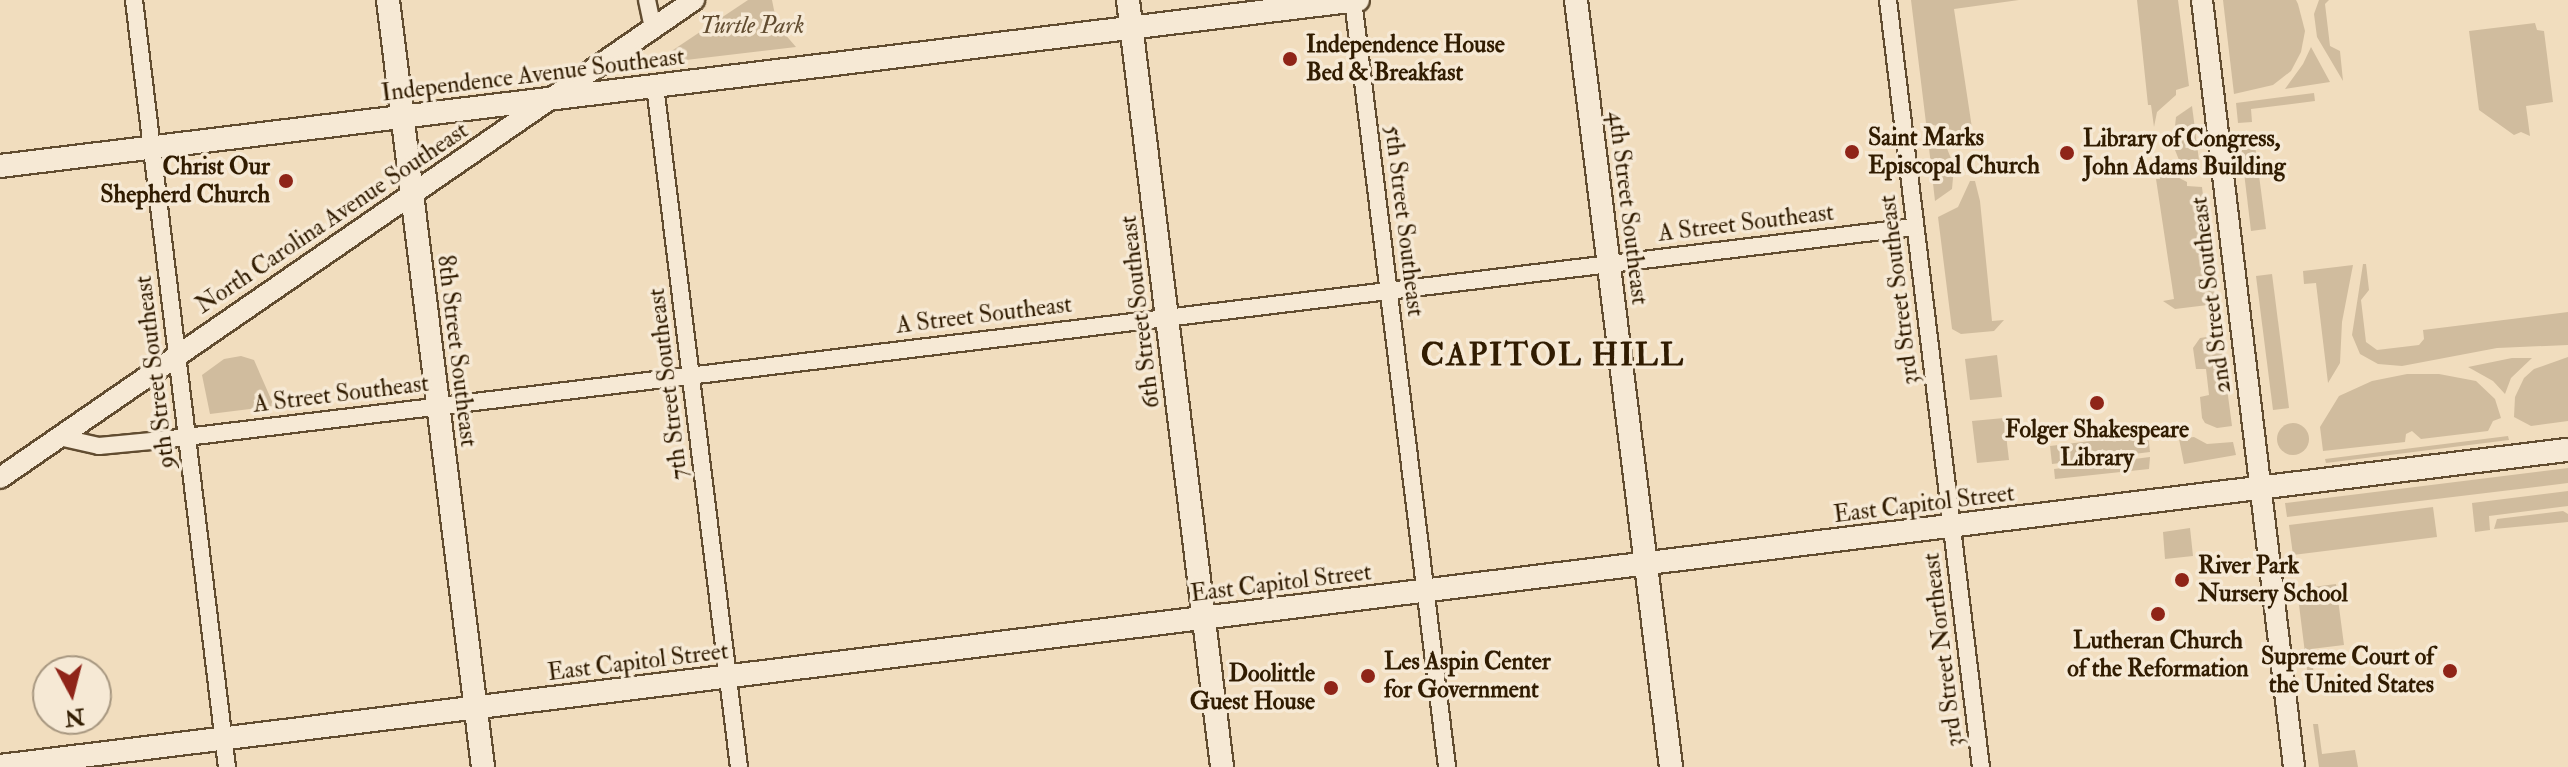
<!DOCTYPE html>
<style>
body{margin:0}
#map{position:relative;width:2568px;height:767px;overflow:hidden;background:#f1ddbe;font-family:"IM FELL Double Pica",serif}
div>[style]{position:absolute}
.green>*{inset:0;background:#d0bc9e}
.round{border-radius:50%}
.roads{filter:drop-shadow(2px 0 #614c30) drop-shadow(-2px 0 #614c30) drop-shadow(0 2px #614c30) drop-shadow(0 -2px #614c30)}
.minor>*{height:16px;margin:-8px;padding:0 8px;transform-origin:8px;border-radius:8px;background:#f6e9d5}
.tertiary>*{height:20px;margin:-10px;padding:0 10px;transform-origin:10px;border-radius:10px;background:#f6e9d5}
.secondary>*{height:22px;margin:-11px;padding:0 11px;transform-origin:11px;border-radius:11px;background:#f6e9d5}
.dots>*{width:22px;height:22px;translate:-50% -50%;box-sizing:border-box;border:4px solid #f6e9d5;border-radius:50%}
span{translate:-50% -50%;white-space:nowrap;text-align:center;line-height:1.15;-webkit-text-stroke:7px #f6e9d5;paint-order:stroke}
.park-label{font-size:24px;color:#614c30;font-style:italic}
.poi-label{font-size:24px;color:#311c01;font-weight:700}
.left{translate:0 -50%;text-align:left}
.right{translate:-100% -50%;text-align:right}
.street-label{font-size:24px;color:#311c01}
.district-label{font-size:32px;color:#311c01;font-weight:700;letter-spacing:2px}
.north{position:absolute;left:32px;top:655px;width:80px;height:80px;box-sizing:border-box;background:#f6e9d5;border:2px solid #a79780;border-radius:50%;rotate:173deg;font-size:22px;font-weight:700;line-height:32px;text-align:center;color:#311c01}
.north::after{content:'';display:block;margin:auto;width:28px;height:36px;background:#8f2418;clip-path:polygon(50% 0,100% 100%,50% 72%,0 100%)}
</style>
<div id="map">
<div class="green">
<div style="clip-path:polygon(748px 0,772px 0,777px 25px,796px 47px,652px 64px)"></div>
<div style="clip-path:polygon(1911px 0,2019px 0,1954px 9px,1972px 128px,1971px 148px,1966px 148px,1952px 130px,1926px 123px)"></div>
<div style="clip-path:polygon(2137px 0,2178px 0,2189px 86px,2176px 90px,2176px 95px,2157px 112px,2154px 127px,2151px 105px,2148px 105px)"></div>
<div style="clip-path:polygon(2223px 0,2296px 0,2298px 4px,2305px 31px,2301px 52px,2291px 71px,2273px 85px,2234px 94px)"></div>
<div style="clip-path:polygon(2319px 0,2329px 0,2325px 4px,2330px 46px,2340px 51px,2343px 81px,2317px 37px,2314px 14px)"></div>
<div style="clip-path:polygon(2535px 23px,2537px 30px,2544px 31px,2553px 102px,2526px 106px,2530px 136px,2521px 132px,2514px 135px,2479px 110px,2469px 31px)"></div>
<div style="clip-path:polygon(2311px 47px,2330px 82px,2285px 89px,2303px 64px)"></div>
<div style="clip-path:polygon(2314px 93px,2315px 101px,2251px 109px,2252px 122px,2238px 123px,2236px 103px)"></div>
<div style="clip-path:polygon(2192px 106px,2200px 168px,2191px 168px,2179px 160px,2173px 145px,2176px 117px)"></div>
<div style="clip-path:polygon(2254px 137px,2266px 229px,2251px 231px,2240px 139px)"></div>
<div style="clip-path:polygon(1928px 139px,1946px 146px,1954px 166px,1952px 189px,1935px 201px)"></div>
<div style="clip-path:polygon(2157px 158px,2164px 170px,2187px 182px,2187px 186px,2202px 187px,2216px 304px,2175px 309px,2163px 301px,2174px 299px,2156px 179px,2160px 179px)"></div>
<div style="clip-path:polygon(1970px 181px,1975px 181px,1980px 201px,1992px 321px,2004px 320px,1994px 331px,1961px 334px,1952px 329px,1938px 217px,1958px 207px)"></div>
<div style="clip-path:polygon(2363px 264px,2366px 264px,2369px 290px,2361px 300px,2366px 342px,2377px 350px,2419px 345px,2424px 339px,2423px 330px,2568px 312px,2568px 345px,2497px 348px,2402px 366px,2378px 364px,2360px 354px,2352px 335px)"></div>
<div style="clip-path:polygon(2353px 265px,2342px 322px,2340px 363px,2328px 383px,2316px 283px,2304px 284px,2303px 271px)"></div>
<div style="clip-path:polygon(2272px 274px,2289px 408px,2273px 410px,2256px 276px)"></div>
<div style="clip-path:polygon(2220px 335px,2232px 426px,2217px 428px,2205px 423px,2202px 418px,2200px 397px,2209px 395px,2206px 369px,2196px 369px,2193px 348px,2200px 338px)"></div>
<div style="clip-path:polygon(1997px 355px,2002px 397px,1970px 400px,1965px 359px)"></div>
<div style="clip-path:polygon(241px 356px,254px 360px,274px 406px,210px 414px,202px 375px,224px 359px)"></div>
<div style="clip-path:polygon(2568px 357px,2568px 421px,2531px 426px,2514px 417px,2515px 397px,2524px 378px,2534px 369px)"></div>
<div style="clip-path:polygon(2512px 358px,2532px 358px,2511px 378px,2505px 394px,2493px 381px,2468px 367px)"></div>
<div style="clip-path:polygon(2407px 374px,2439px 374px,2476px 381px,2495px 399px,2501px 418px,2493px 421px,2488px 431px,2421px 439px,2412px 431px,2406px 434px,2405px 442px,2323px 451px,2320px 427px,2339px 396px,2372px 381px)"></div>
<div style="clip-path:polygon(2004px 418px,2009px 460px,1977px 463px,1972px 421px)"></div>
<div class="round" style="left:2277px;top:423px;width:32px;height:32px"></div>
<div style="clip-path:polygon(2148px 434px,2150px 452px,2052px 464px,2050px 446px)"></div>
<div style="clip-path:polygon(2508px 436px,2509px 440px,2326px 463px,2325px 459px)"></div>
<div style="clip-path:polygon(2194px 437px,2207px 444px,2233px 442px,2236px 455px,2184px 464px,2179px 439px)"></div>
<div style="clip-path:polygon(2150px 457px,2149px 469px,2055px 479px,2054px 469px)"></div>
<div style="clip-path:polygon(2568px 468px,2568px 483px,2287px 517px,2285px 503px)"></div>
<div style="clip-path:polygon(2568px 491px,2568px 506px,2489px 516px,2490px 530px,2475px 532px,2472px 503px)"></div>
<div style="clip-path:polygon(2433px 507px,2437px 537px,2293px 555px,2289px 525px)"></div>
<div style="clip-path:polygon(2563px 511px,2568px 514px,2568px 522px,2494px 529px,2497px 519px)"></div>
<div style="clip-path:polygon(2190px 528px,2193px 556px,2165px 559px,2163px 532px)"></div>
<div style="clip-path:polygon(2336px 584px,2344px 645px,2311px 649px,2314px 676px,2308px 677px,2297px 589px)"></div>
<div style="clip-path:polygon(2313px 724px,2318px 724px,2322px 754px,2355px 750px,2358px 767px,2319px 767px)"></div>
</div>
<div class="roads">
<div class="minor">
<div style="left:134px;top:0;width:773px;rotate:83.09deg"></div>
<div style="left:647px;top:0;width:29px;rotate:78deg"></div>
<div style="left:1353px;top:0;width:773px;rotate:83.01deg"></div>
<div style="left:1888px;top:0;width:773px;rotate:83.09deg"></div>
<div style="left:655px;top:86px;width:686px;rotate:82.97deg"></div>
<div style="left:59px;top:437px;width:41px;rotate:12.7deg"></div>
<div style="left:99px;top:446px;width:63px;rotate:-5.4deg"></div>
<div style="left:162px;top:440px;width:1766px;rotate:-6.93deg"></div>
</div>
<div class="tertiary">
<div style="left:2202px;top:0;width:772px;rotate:83.16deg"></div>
<div style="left:0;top:478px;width:843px;rotate:-34.56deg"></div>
</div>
<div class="secondary">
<div style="left:388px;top:0;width:773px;rotate:82.94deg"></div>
<div style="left:1128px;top:0;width:773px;rotate:83.01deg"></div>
<div style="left:1576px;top:0;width:773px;rotate:82.94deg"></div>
<div style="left:0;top:166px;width:1368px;rotate:-6.97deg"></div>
<div style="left:0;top:766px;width:2587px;rotate:-7.02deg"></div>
</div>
</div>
<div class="dots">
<div style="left:1290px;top:59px;background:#8f2418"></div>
<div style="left:1852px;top:152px;background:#8f2418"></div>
<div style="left:2067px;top:153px;background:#8f2418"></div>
<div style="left:286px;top:181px;background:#8f2418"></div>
<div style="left:2097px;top:403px;background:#8f2418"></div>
<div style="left:2182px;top:580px;background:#8f2418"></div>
<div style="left:2158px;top:614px;background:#8f2418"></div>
<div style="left:2450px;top:671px;background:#8f2418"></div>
<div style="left:1368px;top:676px;background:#8f2418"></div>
<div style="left:1331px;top:688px;background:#8f2418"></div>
</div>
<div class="park-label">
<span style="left:752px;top:26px">Turtle Park</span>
</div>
<div class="poi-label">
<span class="left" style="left:1306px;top:59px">Independence House<br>Bed &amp; Breakfast</span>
<span class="left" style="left:1868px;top:152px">Saint Marks<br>Episcopal Church</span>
<span class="left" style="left:2083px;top:153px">Library of Congress,<br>John Adams Building</span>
<span class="right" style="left:270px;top:181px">Christ Our<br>Shepherd Church</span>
<span style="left:2097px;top:444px">Folger Shakespeare<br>Library</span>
<span class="left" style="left:2198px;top:580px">River Park<br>Nursery School</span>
<span style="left:2158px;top:655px">Lutheran Church<br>of the Reformation</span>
<span class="right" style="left:2434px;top:671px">Supreme Court of<br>the United States</span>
<span class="left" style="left:1384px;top:676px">Les Aspin Center<br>for Government</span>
<span class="right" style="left:1315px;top:688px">Doolittle<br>Guest House</span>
</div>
<div class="street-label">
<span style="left:533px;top:75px;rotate:-7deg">Independence Avenue Southeast</span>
<span style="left:1628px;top:208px;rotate:83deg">4th Street Southeast</span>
<span style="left:332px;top:218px;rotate:-34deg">North Carolina Avenue Southeast</span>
<span style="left:1404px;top:221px;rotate:83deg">5th Street Southeast</span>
<span style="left:1746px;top:223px;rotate:-7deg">A Street Southeast</span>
<span style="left:1899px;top:290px;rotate:-97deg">3rd Street Southeast</span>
<span style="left:2211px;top:295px;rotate:-97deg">2nd Street Southeast</span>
<span style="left:1140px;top:312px;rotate:-97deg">6th Street Southeast</span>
<span style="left:984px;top:315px;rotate:-7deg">A Street Southeast</span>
<span style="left:457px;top:351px;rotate:83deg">8th Street Southeast</span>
<span style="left:155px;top:372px;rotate:-97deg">9th Street Southeast</span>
<span style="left:668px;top:384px;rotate:-97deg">7th Street Southeast</span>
<span style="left:341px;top:394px;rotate:-7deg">A Street Southeast</span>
<span style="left:1924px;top:504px;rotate:-7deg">East Capitol Street</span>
<span style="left:1281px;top:583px;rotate:-7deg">East Capitol Street</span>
<span style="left:1943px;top:650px;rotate:-97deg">3rd Street Northeast</span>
<span style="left:638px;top:662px;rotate:-7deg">East Capitol Street</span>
</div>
<div class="district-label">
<span style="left:1553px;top:355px">CAPITOL HILL</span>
</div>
<div class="north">N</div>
</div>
